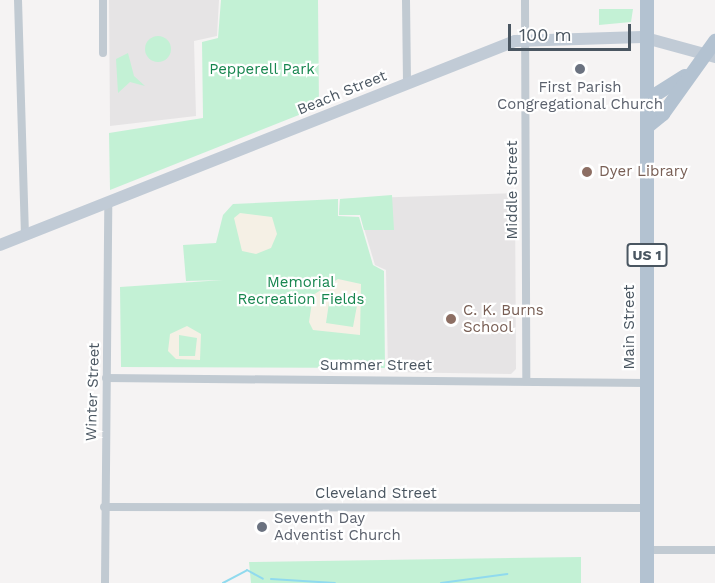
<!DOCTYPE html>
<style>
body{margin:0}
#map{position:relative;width:715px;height:583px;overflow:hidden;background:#f5f3f3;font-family:"Work Sans",sans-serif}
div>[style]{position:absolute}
.education>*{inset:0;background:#e6e4e5}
.green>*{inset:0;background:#c3f1d5}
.round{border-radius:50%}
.sand>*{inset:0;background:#f5f0e5}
.stream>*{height:2px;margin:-1px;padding:0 1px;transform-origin:1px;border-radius:1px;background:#90daee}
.street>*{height:8px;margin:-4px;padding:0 4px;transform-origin:4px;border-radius:4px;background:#c1cad2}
.secondary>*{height:12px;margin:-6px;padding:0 6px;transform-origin:6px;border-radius:6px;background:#c1cbd6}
.primary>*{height:14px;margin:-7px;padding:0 7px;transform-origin:7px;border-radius:7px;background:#b3c2d1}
.dots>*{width:16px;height:16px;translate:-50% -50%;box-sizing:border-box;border:3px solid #fff;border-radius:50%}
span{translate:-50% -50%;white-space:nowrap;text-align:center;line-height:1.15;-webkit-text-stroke:4.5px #fff;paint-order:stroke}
.shield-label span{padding:2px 4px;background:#fff;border:2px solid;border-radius:4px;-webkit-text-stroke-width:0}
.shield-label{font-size:14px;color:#4a5661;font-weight:700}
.park-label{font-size:15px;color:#17864f}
.worship-label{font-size:15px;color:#5b616d}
.left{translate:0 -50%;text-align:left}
.street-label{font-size:15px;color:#4a5661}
.education-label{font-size:15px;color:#785e54}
.scale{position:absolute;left:508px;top:24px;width:123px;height:27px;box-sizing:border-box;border:3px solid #4a5661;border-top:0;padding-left:8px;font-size:18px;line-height:21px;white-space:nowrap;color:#4a5661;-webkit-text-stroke:4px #fff;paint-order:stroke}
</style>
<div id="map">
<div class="education">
<div style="clip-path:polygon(109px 0,219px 0,217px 36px,194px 41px,196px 116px,110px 126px)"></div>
<div style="clip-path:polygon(515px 193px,516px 369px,511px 374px,388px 372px,386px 270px,375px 265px,360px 215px,339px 215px,340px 199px)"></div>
</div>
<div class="green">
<div style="clip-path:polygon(221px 0,318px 0,319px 107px,110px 190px,109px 133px,203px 118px,202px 42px,218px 38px)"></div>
<div style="clip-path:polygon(599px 9px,633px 9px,631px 22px,599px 25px)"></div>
<div class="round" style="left:145px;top:36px;width:26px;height:26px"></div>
<div style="clip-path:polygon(128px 53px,134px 76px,145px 86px,130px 82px,118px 93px,116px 59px)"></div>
<div style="clip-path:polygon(392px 195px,394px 230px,364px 230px,360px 215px,339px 215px,340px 199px)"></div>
<div style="clip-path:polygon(338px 199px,338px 216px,359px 217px,373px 265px,384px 271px,385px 368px,121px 367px,120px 287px,223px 280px,186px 281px,183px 245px,216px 243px,223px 215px,233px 204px)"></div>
<div style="clip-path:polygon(581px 557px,581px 583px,251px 583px,249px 562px)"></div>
</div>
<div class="sand">
<div style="clip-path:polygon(240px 213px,272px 217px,277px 234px,271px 248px,256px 254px,242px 251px,234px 218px)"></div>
<div style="clip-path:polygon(evenodd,338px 279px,361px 284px,360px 335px,313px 330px,309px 322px,313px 295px,338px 279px,330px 296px,358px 300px,353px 327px,326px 323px,330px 296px)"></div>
<div style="clip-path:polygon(evenodd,187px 326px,201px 334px,200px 360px,176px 359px,168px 351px,170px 334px,187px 326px,179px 335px,197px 338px,195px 356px,179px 356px,179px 335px)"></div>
</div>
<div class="stream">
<div style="left:271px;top:579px;width:64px;rotate:3.6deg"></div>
<div style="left:223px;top:583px;width:27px;rotate:-28deg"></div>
<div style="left:247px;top:570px;width:18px;rotate:29deg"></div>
<div style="left:441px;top:583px;width:67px;rotate:-7.8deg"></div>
</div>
<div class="street">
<div style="left:18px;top:0;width:235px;rotate:88.3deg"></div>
<div style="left:406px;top:0;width:83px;rotate:89.3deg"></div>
<div style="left:525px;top:0;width:381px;rotate:89.8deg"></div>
<div style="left:103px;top:53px;width:53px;rotate:-90deg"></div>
<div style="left:106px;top:378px;width:541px;rotate:0.53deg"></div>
<div style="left:104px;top:507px;width:543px;rotate:0.11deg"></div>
<div style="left:646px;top:550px;width:69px"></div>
<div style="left:105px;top:583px;width:381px;rotate:-89.5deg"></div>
</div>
<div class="secondary">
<div style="left:0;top:245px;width:554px;rotate:-21.61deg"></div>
<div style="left:515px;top:41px;width:127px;rotate:-1.8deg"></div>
<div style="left:642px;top:37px;width:76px;rotate:15.3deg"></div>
</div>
<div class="primary">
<div style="left:647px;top:100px;width:45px;rotate:-32.3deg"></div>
<div style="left:647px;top:127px;width:21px;rotate:-39deg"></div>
<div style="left:663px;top:114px;width:90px;rotate:-54.5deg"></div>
<div style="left:647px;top:583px;width:583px;rotate:-90deg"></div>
</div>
<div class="dots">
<div style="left:580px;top:69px;background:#6b7280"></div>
<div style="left:587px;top:172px;background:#8d6e63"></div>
<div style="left:451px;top:319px;background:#8d6e63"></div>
<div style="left:262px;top:527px;background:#6b7280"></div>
</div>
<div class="shield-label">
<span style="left:647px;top:255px">US 1</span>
</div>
<div class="park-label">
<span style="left:262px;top:70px">Pepperell Park</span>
<span style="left:301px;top:291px">Memorial<br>Recreation Fields</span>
</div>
<div class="worship-label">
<span style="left:580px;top:96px">First Parish<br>Congregational Church</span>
<span class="left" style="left:274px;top:527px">Seventh Day<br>Adventist Church</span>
</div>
<div class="street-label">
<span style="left:342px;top:93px;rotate:-22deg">Beach Street</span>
<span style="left:513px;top:190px;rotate:-90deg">Middle Street</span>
<span style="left:630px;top:327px;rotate:-90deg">Main Street</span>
<span style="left:376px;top:366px">Summer Street</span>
<span style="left:93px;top:392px;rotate:-88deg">Winter Street</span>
<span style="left:376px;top:494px">Cleveland Street</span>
</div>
<div class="education-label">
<span class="left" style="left:599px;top:172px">Dyer Library</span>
<span class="left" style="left:463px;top:319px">C. K. Burns<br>School</span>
</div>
<div class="scale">100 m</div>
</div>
